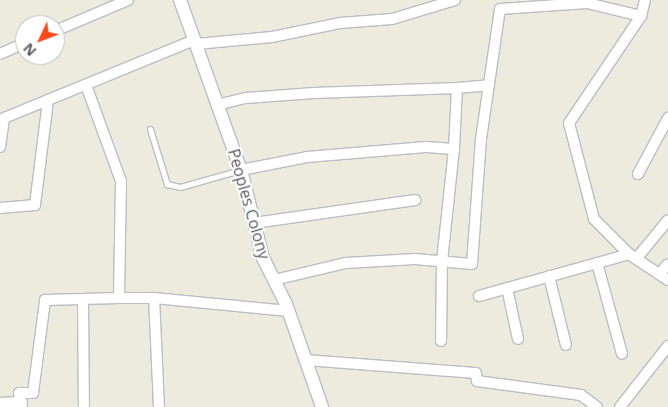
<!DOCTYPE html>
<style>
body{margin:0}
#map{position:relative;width:668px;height:407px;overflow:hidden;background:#edebde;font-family:"Open Sans",sans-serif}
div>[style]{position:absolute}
.roads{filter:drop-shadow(1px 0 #bcbdc4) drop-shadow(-1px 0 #bcbdc4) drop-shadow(0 1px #bcbdc4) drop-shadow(0 -1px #bcbdc4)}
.service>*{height:5px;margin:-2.5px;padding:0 2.5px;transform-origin:2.5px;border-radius:2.5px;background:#fff}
.minor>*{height:10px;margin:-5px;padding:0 5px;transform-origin:5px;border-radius:5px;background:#fff}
.tertiary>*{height:12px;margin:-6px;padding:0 6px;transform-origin:6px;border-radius:6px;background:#fff}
span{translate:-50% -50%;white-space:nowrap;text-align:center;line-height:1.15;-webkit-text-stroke:4px #fff;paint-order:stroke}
.street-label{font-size:16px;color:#585b61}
.north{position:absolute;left:15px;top:15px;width:50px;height:50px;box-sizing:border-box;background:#fff;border:1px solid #bcbdc0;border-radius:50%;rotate:227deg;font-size:14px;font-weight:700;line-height:20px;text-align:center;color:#585b61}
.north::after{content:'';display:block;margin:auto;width:18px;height:22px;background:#f7491a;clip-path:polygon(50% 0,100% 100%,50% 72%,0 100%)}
</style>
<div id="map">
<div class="roads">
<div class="service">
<div style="left:150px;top:129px;width:58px;rotate:72.8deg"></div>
<div style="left:167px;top:184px;width:13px;rotate:13deg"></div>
<div style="left:180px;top:187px;width:62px;rotate:-15.8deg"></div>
</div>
<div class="minor">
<div style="left:645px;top:0;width:16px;rotate:104deg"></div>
<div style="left:641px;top:16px;width:129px;rotate:123.9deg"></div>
<div style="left:569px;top:123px;width:99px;rotate:75.4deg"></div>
<div style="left:594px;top:219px;width:49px;rotate:45deg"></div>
<div style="left:629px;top:254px;width:47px;rotate:33.7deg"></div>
<div style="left:55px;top:31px;width:79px;rotate:-23deg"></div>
<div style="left:196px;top:44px;width:76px;rotate:-5.3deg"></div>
<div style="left:272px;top:37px;width:69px;rotate:-11.6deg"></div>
<div style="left:340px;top:23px;width:52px;rotate:-4.4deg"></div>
<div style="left:392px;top:19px;width:66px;rotate:-16.8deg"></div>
<div style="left:0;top:54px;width:27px;rotate:-24deg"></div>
<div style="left:86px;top:85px;width:102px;rotate:70deg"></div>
<div style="left:121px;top:181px;width:117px;rotate:91deg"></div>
<div style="left:119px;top:298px;width:35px"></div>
<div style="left:217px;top:105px;width:30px;rotate:-14deg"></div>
<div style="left:246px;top:98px;width:68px;rotate:-4.2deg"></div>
<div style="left:314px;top:93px;width:143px;rotate:-2deg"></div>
<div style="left:0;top:147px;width:29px;rotate:-82deg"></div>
<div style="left:4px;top:118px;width:205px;rotate:-22.3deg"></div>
<div style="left:454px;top:149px;width:61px;rotate:-87.2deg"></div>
<div style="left:457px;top:88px;width:32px;rotate:-5deg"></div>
<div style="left:241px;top:170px;width:67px;rotate:-11.1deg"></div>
<div style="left:307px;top:157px;width:119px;rotate:-4.8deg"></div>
<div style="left:426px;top:147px;width:28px;rotate:4deg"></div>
<div style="left:454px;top:149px;width:113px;rotate:96.1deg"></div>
<div style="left:442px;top:261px;width:80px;rotate:90.7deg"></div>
<div style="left:638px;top:174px;width:64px;rotate:-61.8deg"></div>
<div style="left:0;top:208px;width:35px;rotate:-5deg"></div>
<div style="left:35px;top:205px;width:106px;rotate:-82.9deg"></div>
<div style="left:254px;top:223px;width:163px;rotate:-8.1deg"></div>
<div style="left:636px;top:259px;width:50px;rotate:-50.6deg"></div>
<div style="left:597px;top:263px;width:94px;rotate:74.6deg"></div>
<div style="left:659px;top:274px;width:13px;rotate:-48deg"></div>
<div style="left:549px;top:276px;width:71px;rotate:76.2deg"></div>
<div style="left:274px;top:280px;width:74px;rotate:-13.3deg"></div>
<div style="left:346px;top:263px;width:69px;rotate:-3.3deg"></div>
<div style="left:415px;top:259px;width:57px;rotate:5deg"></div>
<div style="left:472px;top:264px;width:125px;rotate:-85.9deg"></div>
<div style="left:481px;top:139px;width:131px;rotate:-81.7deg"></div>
<div style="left:500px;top:9px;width:87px;rotate:-3.9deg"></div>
<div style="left:587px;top:3px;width:56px;rotate:13.5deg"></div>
<div style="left:507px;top:288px;width:52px;rotate:77.8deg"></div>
<div style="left:479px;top:296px;width:156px;rotate:-15.6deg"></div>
<div style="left:83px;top:299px;width:108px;rotate:89.5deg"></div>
<div style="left:306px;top:360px;width:170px;rotate:4.4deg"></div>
<div style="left:476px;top:373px;width:8px;rotate:83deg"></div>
<div style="left:477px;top:381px;width:105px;rotate:7.7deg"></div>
<div style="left:581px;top:395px;width:20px;rotate:37deg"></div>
<div style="left:0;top:403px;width:22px;rotate:-3deg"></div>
<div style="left:22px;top:407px;width:14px;rotate:-102deg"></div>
<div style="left:19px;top:393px;width:14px"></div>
<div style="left:33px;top:393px;width:94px;rotate:-82.6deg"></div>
<div style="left:45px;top:300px;width:74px;rotate:-1.5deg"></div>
<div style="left:159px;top:407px;width:109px;rotate:-92.6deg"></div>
<div style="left:154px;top:298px;width:135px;rotate:5.5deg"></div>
<div style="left:620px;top:407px;width:78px;rotate:-51.8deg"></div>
</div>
<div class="tertiary">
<div style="left:180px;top:0;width:181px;rotate:70.3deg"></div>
<div style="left:241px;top:170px;width:91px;rotate:76deg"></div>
<div style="left:263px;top:258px;width:51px;rotate:63.4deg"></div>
<div style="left:286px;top:304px;width:109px;rotate:70.7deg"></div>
</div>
</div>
<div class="street-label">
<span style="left:249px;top:204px;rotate:74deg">Peoples Colony</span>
</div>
<div class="north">N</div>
</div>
